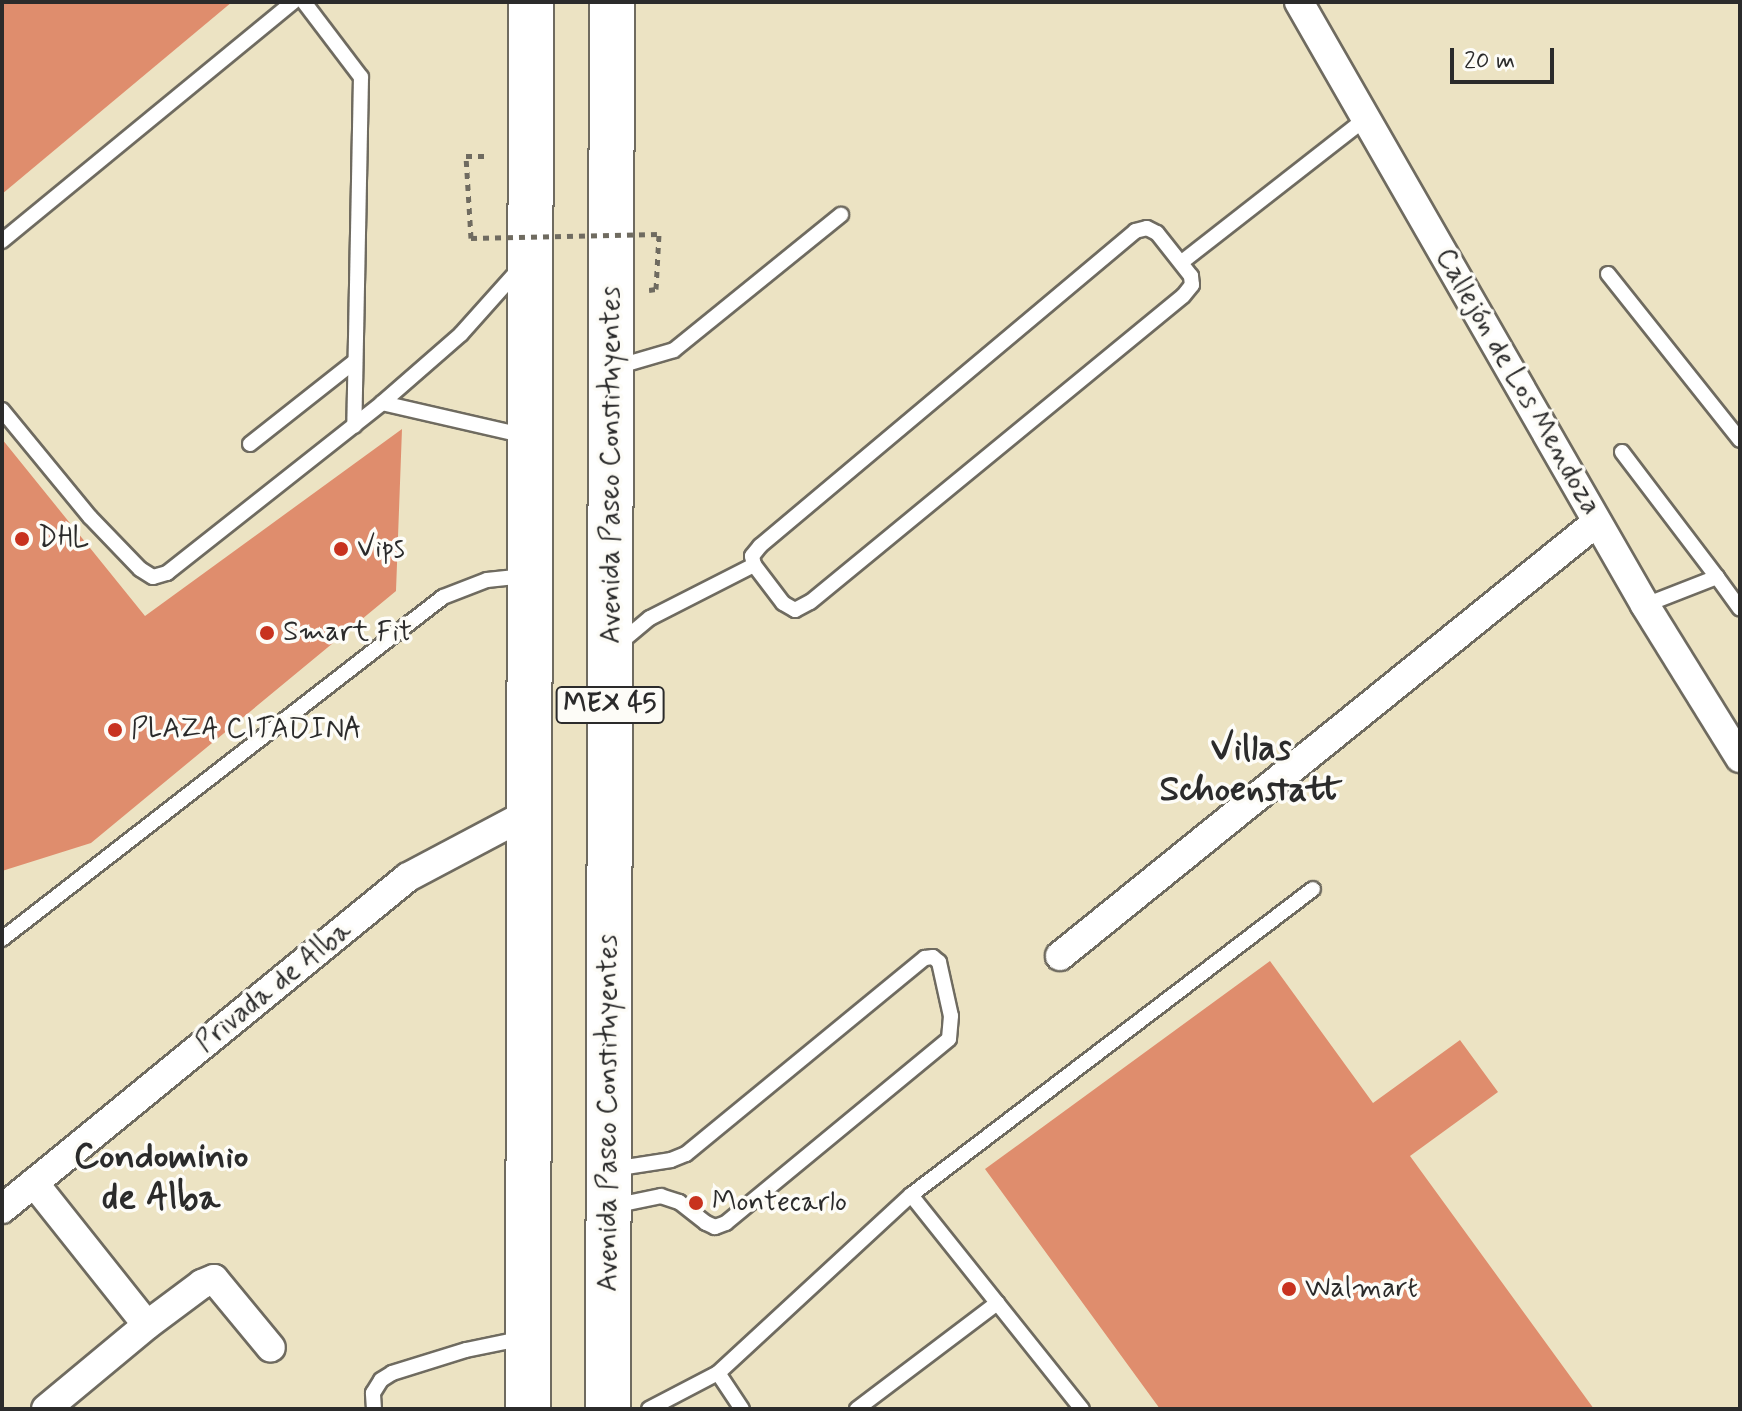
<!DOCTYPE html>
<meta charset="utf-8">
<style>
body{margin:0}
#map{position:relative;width:1742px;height:1411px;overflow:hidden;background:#ece3c3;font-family:Mynerve,sans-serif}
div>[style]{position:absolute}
.building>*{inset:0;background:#df8d6d}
.path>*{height:5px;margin-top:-2.5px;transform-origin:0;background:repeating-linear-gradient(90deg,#6f6b60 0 6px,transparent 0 12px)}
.roads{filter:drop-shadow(2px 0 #6f6b60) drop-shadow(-2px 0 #6f6b60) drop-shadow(0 2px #6f6b60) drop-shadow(0 -2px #6f6b60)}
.service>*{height:14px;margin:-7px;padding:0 7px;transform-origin:7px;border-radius:7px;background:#fff}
.minor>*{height:28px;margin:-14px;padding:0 14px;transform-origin:14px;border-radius:14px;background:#fff}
.trunk>*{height:44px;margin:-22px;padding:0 22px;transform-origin:22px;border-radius:22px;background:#fff}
.path-bridge>*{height:5px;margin-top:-2.5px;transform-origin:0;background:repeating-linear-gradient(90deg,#6f6b60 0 6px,transparent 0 12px)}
.dots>*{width:22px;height:22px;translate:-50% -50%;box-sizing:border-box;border:4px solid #fdfcf7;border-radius:50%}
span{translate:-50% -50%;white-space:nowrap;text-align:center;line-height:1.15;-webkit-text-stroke:7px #fdfcf7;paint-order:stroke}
.shield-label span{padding:2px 6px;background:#fdfcf7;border:2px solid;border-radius:6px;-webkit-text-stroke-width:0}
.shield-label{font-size:26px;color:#2b2b2b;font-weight:700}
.street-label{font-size:28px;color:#2b2b2b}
.poi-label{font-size:28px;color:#2b2b2b}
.left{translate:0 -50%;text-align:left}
.district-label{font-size:36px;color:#2b2b2b;font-weight:700}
.frame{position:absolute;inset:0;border:4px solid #2b2b2b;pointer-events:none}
.scale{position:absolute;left:1450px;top:48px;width:104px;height:36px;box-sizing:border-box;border:4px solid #2b2b2b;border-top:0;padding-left:10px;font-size:24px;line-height:28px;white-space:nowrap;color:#2b2b2b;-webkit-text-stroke:6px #fdfcf7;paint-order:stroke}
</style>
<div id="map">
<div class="building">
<div style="clip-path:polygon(2px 2px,232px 2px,2px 194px)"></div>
<div style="clip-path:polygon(402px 429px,396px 591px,91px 843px,2px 871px,2px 439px,145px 616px)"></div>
<div style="clip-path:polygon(1270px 961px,1373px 1103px,1460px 1040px,1498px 1092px,1410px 1156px,1594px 1409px,1160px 1409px,985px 1169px)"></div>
</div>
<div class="path">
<div style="left:471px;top:238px;width:82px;rotate:-93.5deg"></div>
<div style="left:466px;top:156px;width:18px"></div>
<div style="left:649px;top:290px;width:7px;rotate:-8deg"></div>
<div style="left:656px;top:289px;width:55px;rotate:-86.9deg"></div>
</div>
<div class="roads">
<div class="service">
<div style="left:304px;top:2px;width:94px;rotate:52.8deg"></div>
<div style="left:361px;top:77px;width:349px;rotate:91.1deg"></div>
<div style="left:1147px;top:228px;width:11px;rotate:27deg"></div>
<div style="left:1157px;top:233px;width:55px;rotate:51.7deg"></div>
<div style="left:1191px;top:276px;width:9px;rotate:84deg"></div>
<div style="left:1192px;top:285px;width:14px;rotate:129deg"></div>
<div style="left:1183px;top:296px;width:482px;rotate:140.6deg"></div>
<div style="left:810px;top:602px;width:17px;rotate:152deg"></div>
<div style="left:795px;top:610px;width:14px;rotate:-150deg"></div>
<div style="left:783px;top:603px;width:48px;rotate:-127.3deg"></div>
<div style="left:754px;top:565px;width:9px;rotate:-103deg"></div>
<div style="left:752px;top:556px;width:13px;rotate:-51deg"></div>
<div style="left:760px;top:546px;width:490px;rotate:-40deg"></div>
<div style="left:1135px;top:231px;width:12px;rotate:-14deg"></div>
<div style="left:2px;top:241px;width:377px;rotate:-39.4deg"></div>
<div style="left:1182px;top:262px;width:234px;rotate:-38deg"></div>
<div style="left:1608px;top:274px;width:212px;rotate:51.5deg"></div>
<div style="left:616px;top:367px;width:60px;rotate:-16.3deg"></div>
<div style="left:674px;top:350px;width:215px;rotate:-39deg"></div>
<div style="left:382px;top:403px;width:148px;rotate:12.9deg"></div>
<div style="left:2px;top:410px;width:139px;rotate:50.6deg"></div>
<div style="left:90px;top:517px;width:72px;rotate:46.1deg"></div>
<div style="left:140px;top:569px;width:15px;rotate:32deg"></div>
<div style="left:153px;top:577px;width:15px;rotate:-16deg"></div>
<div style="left:167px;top:573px;width:274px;rotate:-38.3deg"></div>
<div style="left:382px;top:403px;width:105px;rotate:-41.1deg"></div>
<div style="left:461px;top:334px;width:89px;rotate:-48.2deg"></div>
<div style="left:250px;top:444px;width:134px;rotate:-38.3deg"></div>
<div style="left:1622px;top:452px;width:157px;rotate:52.8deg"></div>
<div style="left:1717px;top:577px;width:77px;rotate:158.7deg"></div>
<div style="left:1717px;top:577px;width:39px;rotate:54deg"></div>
<div style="left:620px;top:643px;width:39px;rotate:-40deg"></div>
<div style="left:650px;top:618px;width:117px;rotate:-27deg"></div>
<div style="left:2px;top:939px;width:558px;rotate:-37.79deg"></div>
<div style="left:443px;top:597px;width:47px;rotate:-21.1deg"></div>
<div style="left:487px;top:580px;width:38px;rotate:-6deg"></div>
<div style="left:613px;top:1169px;width:59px;rotate:-8.8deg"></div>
<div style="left:671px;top:1160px;width:16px;rotate:-22deg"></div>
<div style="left:686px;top:1154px;width:309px;rotate:-39.4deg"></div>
<div style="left:925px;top:958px;width:8px;rotate:-7deg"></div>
<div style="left:933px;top:957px;width:8px;rotate:40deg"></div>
<div style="left:939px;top:962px;width:55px;rotate:77.5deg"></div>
<div style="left:951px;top:1016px;width:23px;rotate:95deg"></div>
<div style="left:949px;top:1039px;width:289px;rotate:140.5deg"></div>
<div style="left:726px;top:1223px;width:12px;rotate:160deg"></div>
<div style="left:715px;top:1227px;width:10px;rotate:-156deg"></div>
<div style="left:706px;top:1223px;width:34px;rotate:-142deg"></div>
<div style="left:679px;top:1202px;width:19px;rotate:-162deg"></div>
<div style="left:661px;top:1196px;width:49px;rotate:168.2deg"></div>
<div style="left:911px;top:1195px;width:505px;rotate:-37.28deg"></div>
<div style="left:718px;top:1373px;width:263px;rotate:-42.7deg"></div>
<div style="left:911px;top:1195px;width:274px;rotate:51.4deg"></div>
<div style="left:374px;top:1409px;width:16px;rotate:-94deg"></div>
<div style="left:373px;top:1393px;width:15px;rotate:-58deg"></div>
<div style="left:381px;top:1380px;width:13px;rotate:-32deg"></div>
<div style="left:392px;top:1373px;width:77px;rotate:-17.3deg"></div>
<div style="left:466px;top:1350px;width:59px;rotate:-11.7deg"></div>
<div style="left:649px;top:1409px;width:78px;rotate:-27.6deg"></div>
<div style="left:718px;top:1373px;width:43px;rotate:56.3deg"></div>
<div style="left:857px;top:1409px;width:176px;rotate:-37.1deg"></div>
</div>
<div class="minor">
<div style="left:1299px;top:2px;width:695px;rotate:60.15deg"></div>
<div style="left:1645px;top:605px;width:180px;rotate:58.2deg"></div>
<div style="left:1060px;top:956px;width:690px;rotate:-38.94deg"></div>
<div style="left:34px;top:1183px;width:181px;rotate:51.5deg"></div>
<div style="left:2px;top:1209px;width:524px;rotate:-39.27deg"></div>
<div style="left:408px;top:877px;width:137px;rotate:-27.9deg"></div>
<div style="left:46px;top:1409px;width:131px;rotate:-39.7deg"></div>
<div style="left:147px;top:1325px;width:69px;rotate:-36.7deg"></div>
<div style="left:202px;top:1284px;width:13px;rotate:-23deg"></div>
<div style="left:214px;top:1279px;width:89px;rotate:50.4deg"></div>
</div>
<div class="trunk">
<div style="left:528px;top:1409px;width:1407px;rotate:-89.88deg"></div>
<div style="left:608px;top:1409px;width:1407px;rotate:-89.84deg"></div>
</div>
</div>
<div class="path-bridge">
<div style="left:471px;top:238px;width:188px;rotate:-1.2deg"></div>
</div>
<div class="dots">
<div style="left:22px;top:539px;background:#c8321e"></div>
<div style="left:341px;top:549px;background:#c8321e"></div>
<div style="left:267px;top:633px;background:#c8321e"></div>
<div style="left:115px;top:730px;background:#c8321e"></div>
<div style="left:696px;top:1203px;background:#c8321e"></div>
<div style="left:1289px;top:1289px;background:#c8321e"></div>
</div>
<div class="shield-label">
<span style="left:610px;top:705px">MEX 45</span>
</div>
<div class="street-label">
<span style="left:1517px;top:382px;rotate:60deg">Callejón de Los Mendoza</span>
<span style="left:612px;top:465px;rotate:-90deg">Avenida Paseo Constituyentes</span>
<span style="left:274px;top:987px;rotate:-39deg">Privada de Alba</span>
<span style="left:609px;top:1113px;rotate:-90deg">Avenida Paseo Constituyentes</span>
</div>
<div class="poi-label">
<span class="left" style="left:38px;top:539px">DHL</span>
<span class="left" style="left:357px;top:549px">Vips</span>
<span class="left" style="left:283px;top:633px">Smart Fit</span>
<span class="left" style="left:131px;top:730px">PLAZA CITADINA</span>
<span class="left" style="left:712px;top:1203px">Montecarlo</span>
<span class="left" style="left:1305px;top:1289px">Walmart</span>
</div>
<div class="district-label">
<span style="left:1251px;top:770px">Villas<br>Schoenstatt</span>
<span style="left:161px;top:1178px">Condominio<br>de Alba</span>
</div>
<div class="frame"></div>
<div class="scale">20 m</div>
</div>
